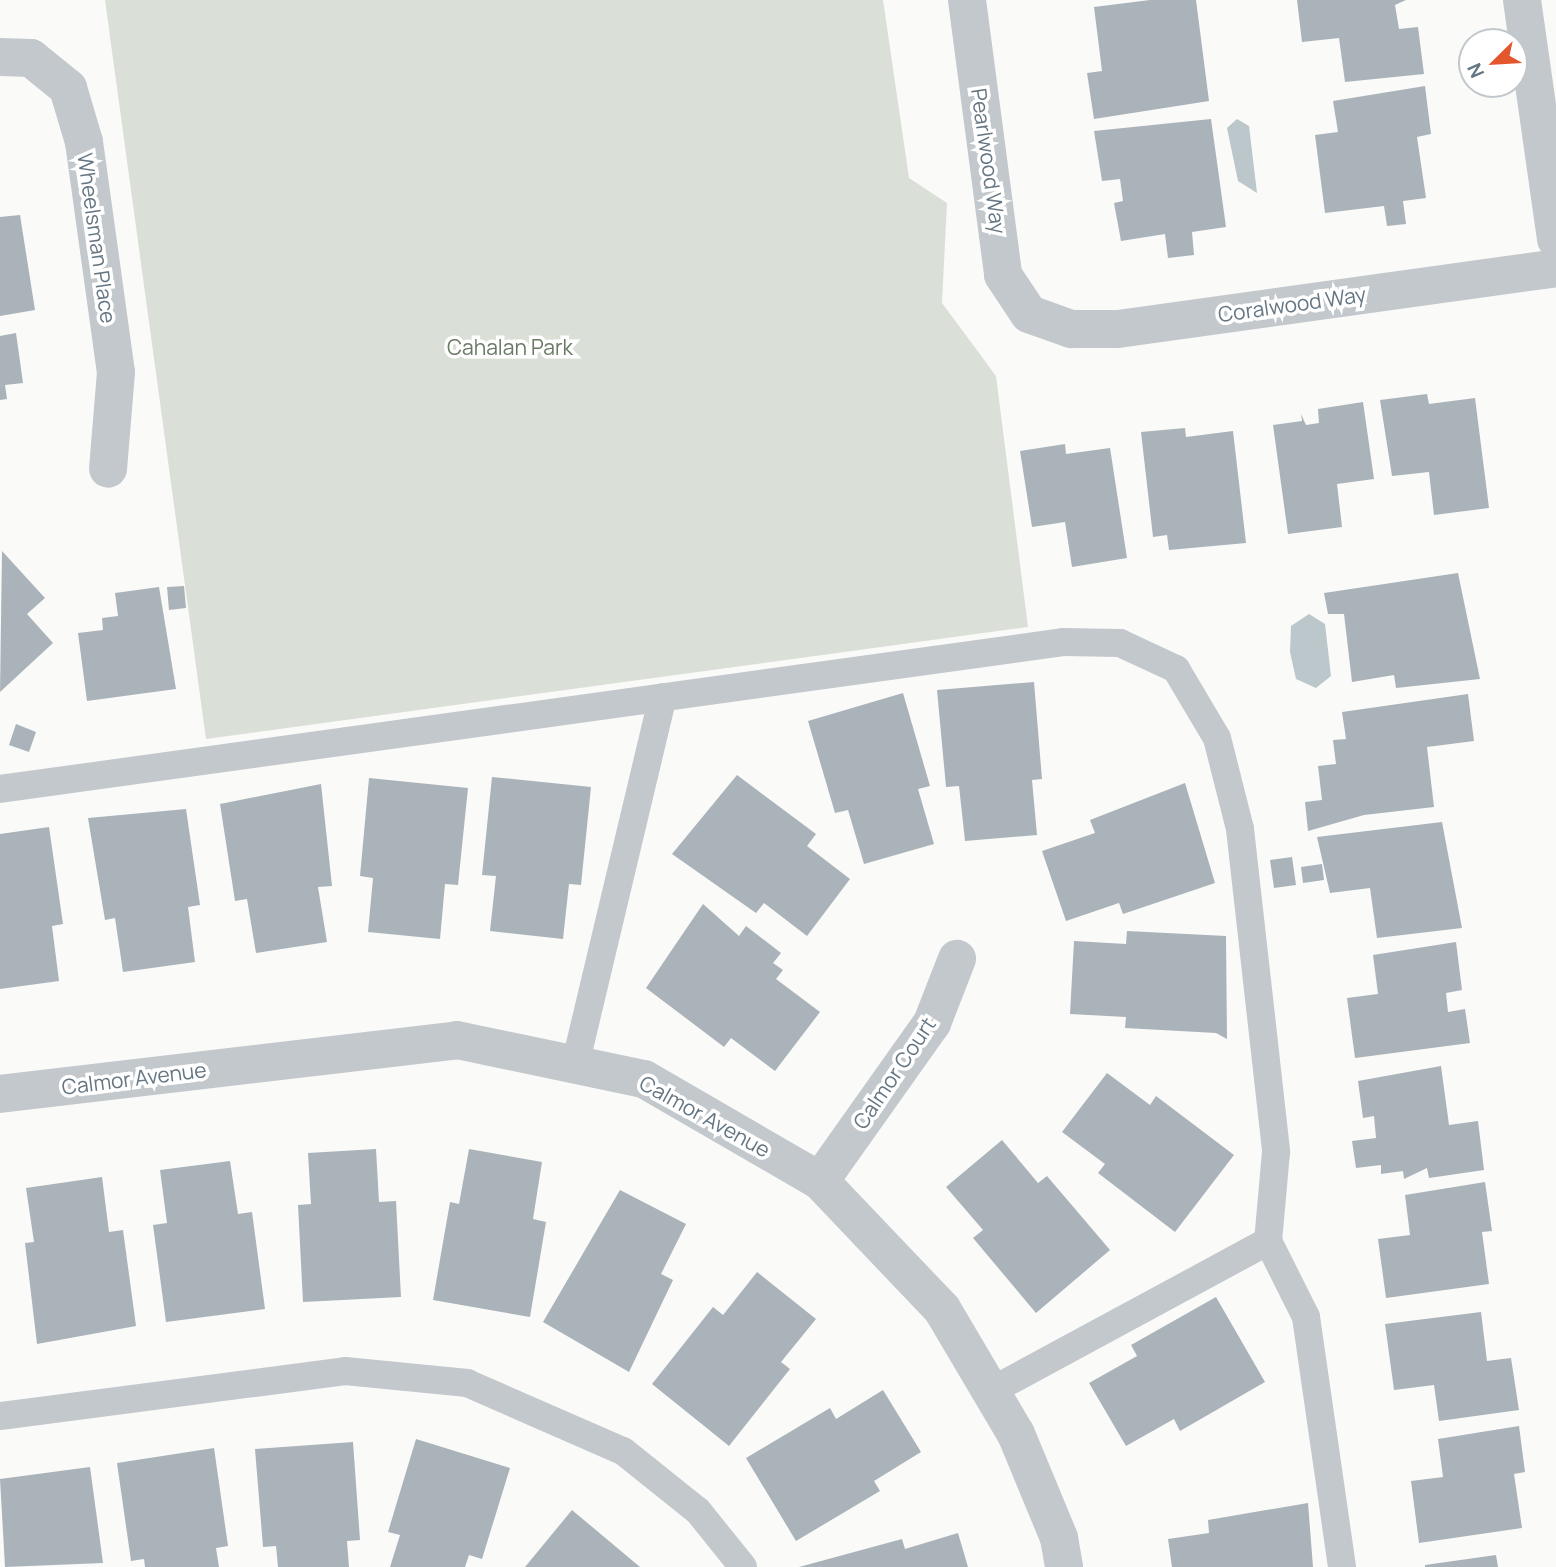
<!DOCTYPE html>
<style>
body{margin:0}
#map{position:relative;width:1556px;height:1567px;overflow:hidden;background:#fafaf8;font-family:Manrope,sans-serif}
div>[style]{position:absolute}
.green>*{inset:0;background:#dadfd7}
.water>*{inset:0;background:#bbc7cb}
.building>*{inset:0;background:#aab3b9}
.lane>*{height:28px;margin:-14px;padding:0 14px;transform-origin:14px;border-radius:14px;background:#c3c8cc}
.street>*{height:38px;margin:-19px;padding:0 19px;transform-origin:19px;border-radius:19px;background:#c3c8cc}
span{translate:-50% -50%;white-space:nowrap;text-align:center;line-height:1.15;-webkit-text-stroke:7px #fff;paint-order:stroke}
.street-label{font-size:21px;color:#657683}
.park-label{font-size:21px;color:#687a64}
.north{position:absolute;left:1458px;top:28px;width:70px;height:70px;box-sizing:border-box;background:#fff;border:2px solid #c1c8cd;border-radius:50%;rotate:246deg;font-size:19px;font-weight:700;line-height:28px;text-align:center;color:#657683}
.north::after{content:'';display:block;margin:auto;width:24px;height:32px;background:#e4572e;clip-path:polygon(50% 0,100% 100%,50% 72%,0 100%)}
</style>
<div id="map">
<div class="green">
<div style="clip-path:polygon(105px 0,883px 0,909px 178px,947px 203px,942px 303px,996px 376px,1028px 627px,206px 739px)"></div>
</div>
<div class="water">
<div style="clip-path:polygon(1237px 119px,1249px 126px,1257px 193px,1238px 181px,1227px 128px)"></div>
<div style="clip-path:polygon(1309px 614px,1325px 624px,1331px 676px,1316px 688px,1296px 679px,1290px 652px,1291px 626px)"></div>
</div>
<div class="building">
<div style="clip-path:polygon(1150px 0,1196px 0,1209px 101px,1094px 119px,1087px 73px,1102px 71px,1094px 7px)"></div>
<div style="clip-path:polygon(1297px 0,1406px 0,1395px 5px,1399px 29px,1418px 27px,1424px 74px,1345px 82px,1339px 38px,1302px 42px)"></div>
<div style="clip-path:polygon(1425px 86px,1431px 134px,1417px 137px,1426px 198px,1403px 201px,1406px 224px,1387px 226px,1384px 206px,1325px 213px,1315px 135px,1338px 132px,1333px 101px)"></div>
<div style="clip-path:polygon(1211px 119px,1226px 227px,1192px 232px,1194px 255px,1168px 258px,1165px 234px,1121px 241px,1114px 203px,1123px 201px,1120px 179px,1102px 181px,1094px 131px)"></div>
<div style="clip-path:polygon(20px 215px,35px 310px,0 316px,0 217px)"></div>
<div style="clip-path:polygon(16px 333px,23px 383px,5px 385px,7px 399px,0 400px,0 336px)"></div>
<div style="clip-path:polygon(1427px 394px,1429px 404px,1475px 398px,1489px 508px,1434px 515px,1429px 472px,1392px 476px,1380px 400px)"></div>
<div style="clip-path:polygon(1363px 402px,1374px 479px,1337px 484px,1342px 527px,1288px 534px,1273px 425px,1302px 421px,1301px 414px,1306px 425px,1319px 423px,1318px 409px)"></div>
<div style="clip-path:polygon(1185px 428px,1186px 437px,1233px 431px,1246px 543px,1169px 550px,1167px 535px,1153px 537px,1141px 432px)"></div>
<div style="clip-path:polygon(1065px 444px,1066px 454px,1110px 448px,1127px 558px,1072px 567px,1065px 522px,1032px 527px,1020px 451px)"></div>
<div style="clip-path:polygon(2px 551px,45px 598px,27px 614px,53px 643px,0 692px)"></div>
<div style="clip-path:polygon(1458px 573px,1480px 679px,1396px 688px,1394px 675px,1352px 682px,1344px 614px,1328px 614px,1324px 593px)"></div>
<div style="clip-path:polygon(184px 586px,186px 608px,169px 610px,167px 587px)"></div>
<div style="clip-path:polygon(159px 587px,176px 689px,87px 701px,78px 633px,103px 630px,102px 618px,118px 616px,115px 593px)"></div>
<div style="clip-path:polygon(1034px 682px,1042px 779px,1032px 780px,1037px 835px,965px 841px,959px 786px,946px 787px,937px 690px)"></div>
<div style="clip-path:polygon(903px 693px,930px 786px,918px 789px,934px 844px,864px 864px,848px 810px,835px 813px,808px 721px)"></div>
<div style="clip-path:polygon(1468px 694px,1474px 741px,1427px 747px,1434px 807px,1364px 815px,1308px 831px,1305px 802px,1322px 800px,1318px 766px,1336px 764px,1333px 740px,1346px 739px,1342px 712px)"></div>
<div style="clip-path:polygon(16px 724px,36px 732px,29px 752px,9px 745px)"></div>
<div style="clip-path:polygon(737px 775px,816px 834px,807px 846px,850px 879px,807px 936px,764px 903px,756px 913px,672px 854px)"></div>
<div style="clip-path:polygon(492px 777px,591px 787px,581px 885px,569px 884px,563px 939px,490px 931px,496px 876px,482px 875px)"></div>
<div style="clip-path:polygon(369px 778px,468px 788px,458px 885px,445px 884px,440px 939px,368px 932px,373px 878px,360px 876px)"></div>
<div style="clip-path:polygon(1185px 783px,1215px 883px,1123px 914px,1119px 903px,1066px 921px,1042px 851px,1095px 833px,1090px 820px)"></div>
<div style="clip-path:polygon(321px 784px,332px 886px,318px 887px,327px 942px,256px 953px,247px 899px,235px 901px,220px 804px)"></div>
<div style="clip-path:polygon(186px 809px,200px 905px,188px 907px,195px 962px,123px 972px,115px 918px,105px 920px,88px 818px)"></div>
<div style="clip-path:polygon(1442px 822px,1462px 928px,1377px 938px,1370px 888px,1330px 893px,1317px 837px)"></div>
<div style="clip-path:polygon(49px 827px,63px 924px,52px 926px,59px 981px,0 989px,0 834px)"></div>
<div style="clip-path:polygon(1292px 857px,1296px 885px,1274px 888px,1270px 860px)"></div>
<div style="clip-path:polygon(1322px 864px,1324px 880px,1303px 883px,1301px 867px)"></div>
<div style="clip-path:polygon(703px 904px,739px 936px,746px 926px,781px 953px,773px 963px,783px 970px,776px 979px,820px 1012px,775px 1071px,731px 1038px,724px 1047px,646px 988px)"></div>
<div style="clip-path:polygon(1127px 931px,1226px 936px,1227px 1039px,1216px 1033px,1125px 1028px,1126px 1017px,1070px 1014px,1074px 941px,1126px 944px)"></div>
<div style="clip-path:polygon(1456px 942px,1462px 990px,1446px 993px,1448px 1012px,1465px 1009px,1470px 1043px,1355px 1058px,1347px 998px,1378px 994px,1373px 955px)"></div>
<div style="clip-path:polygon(1441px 1066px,1449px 1125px,1478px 1121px,1484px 1170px,1429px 1178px,1427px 1168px,1404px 1179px,1403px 1171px,1381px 1174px,1381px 1165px,1356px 1168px,1352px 1141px,1376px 1138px,1374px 1116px,1363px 1118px,1358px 1081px)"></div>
<div style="clip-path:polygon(1107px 1073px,1150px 1105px,1156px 1096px,1234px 1155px,1175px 1232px,1098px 1173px,1105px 1164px,1062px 1132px)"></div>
<div style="clip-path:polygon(1002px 1140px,1038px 1183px,1047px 1176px,1110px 1250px,1036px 1313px,973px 1238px,983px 1230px,946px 1187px)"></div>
<div style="clip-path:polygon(376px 1149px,379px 1202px,396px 1201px,401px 1297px,303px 1302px,298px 1205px,311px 1204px,308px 1153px)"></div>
<div style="clip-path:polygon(469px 1149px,542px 1162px,533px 1219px,546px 1222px,530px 1317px,433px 1300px,450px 1202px,459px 1204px)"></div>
<div style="clip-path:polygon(230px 1161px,238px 1214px,252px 1212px,265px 1309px,166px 1322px,153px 1225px,167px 1223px,160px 1170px)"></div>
<div style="clip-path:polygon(102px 1177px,109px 1232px,123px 1230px,136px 1326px,37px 1344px,25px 1243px,34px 1242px,26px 1188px)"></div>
<div style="clip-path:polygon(1485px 1182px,1492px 1231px,1482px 1232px,1489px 1284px,1386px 1298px,1378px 1239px,1410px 1235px,1405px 1195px)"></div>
<div style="clip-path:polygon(620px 1190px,686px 1224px,661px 1274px,673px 1280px,629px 1372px,543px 1322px)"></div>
<div style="clip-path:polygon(757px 1272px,816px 1319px,781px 1362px,790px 1369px,729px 1446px,652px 1384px,713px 1307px,723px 1315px)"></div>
<div style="clip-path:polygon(1216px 1297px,1265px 1382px,1180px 1431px,1174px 1419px,1126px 1446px,1089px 1383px,1137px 1356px,1131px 1345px)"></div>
<div style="clip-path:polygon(1481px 1312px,1487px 1361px,1511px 1358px,1519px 1410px,1439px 1421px,1434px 1385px,1394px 1390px,1385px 1324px)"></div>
<div style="clip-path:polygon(883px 1390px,921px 1452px,874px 1481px,880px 1491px,796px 1541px,746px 1458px,830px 1408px,836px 1419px)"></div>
<div style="clip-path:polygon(1519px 1426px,1525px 1472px,1514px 1474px,1522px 1528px,1419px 1543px,1411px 1481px,1443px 1477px,1438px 1439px)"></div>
<div style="clip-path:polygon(416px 1439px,510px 1468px,482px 1559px,469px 1555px,465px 1567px,390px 1567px,400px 1535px,388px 1532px)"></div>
<div style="clip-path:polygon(353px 1442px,360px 1540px,347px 1541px,349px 1567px,278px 1567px,276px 1546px,263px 1547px,255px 1449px)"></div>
<div style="clip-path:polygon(214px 1448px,228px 1546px,216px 1548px,219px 1567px,145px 1567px,144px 1559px,131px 1561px,117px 1463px)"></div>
<div style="clip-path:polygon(90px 1467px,103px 1563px,5px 1567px,0 1479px)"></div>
<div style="clip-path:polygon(1308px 1503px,1313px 1567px,1172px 1567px,1168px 1539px,1209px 1533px,1208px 1520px)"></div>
<div style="clip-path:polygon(572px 1510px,640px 1567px,525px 1567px)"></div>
<div style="clip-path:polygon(958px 1533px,968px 1567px,799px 1567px,902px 1539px,905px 1549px)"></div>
<div style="clip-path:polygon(1496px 1555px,1498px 1567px,1425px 1567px,1425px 1565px)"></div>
</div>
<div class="lane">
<div style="left:0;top:789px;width:1073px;rotate:-7.87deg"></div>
<div style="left:1063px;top:642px;width:57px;rotate:1deg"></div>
<div style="left:1120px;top:643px;width:62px;rotate:24.9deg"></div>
<div style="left:1176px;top:669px;width:80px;rotate:59.3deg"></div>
<div style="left:1217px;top:738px;width:94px;rotate:75.8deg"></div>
<div style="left:1240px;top:829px;width:325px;rotate:83.6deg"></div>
<div style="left:1276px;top:1152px;width:89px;rotate:95.1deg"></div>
<div style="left:1268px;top:1241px;width:85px;rotate:63.4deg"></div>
<div style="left:1306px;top:1317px;width:253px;rotate:81.8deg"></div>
<div style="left:576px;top:1061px;width:374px;rotate:-76.6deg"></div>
<div style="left:991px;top:1391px;width:315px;rotate:-28.4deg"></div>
<div style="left:0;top:1416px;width:348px;rotate:-7.4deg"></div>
<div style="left:345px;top:1371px;width:123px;rotate:5.6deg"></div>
<div style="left:467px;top:1383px;width:170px;rotate:23.6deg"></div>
<div style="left:623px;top:1451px;width:96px;rotate:38.7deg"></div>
<div style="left:698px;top:1511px;width:72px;rotate:51.2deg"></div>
</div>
<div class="street">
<div style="left:967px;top:0;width:277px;rotate:82.5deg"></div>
<div style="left:1003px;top:275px;width:47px;rotate:56.3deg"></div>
<div style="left:1029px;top:314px;width:45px;rotate:19.7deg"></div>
<div style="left:1071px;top:329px;width:47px"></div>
<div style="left:1118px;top:329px;width:442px;rotate:-7.9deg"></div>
<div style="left:1522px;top:0;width:242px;rotate:81.9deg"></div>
<div style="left:0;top:57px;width:31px;rotate:2deg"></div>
<div style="left:31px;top:58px;width:48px;rotate:39deg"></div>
<div style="left:68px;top:88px;width:56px;rotate:73.5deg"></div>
<div style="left:84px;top:142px;width:232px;rotate:82.1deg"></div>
<div style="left:116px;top:372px;width:97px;rotate:94.7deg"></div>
<div style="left:0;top:1094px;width:460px;rotate:-6.7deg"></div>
<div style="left:457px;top:1040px;width:191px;rotate:11.8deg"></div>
<div style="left:644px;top:1079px;width:203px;rotate:30.1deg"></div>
<div style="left:820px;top:1181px;width:177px;rotate:46.4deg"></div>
<div style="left:942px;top:1309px;width:145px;rotate:59.4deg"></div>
<div style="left:1016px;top:1434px;width:113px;rotate:67.5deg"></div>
<div style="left:1059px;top:1538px;width:29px;rotate:80deg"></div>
<div style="left:820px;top:1181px;width:194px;rotate:-54.7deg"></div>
<div style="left:932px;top:1023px;width:69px;rotate:-68.7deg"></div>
</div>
<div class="street-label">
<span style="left:989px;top:161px;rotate:82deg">Pearlwood Way</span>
<span style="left:97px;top:238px;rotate:82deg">Wheelsman Place</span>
<span style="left:1292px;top:304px;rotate:-8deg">Coralwood Way</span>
<span style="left:894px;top:1073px;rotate:-56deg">Calmor Court</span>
<span style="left:134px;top:1078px;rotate:-7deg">Calmor Avenue</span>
<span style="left:705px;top:1116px;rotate:29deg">Calmor Avenue</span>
</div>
<div class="park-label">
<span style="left:510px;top:347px">Cahalan Park</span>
</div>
<div class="north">N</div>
</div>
